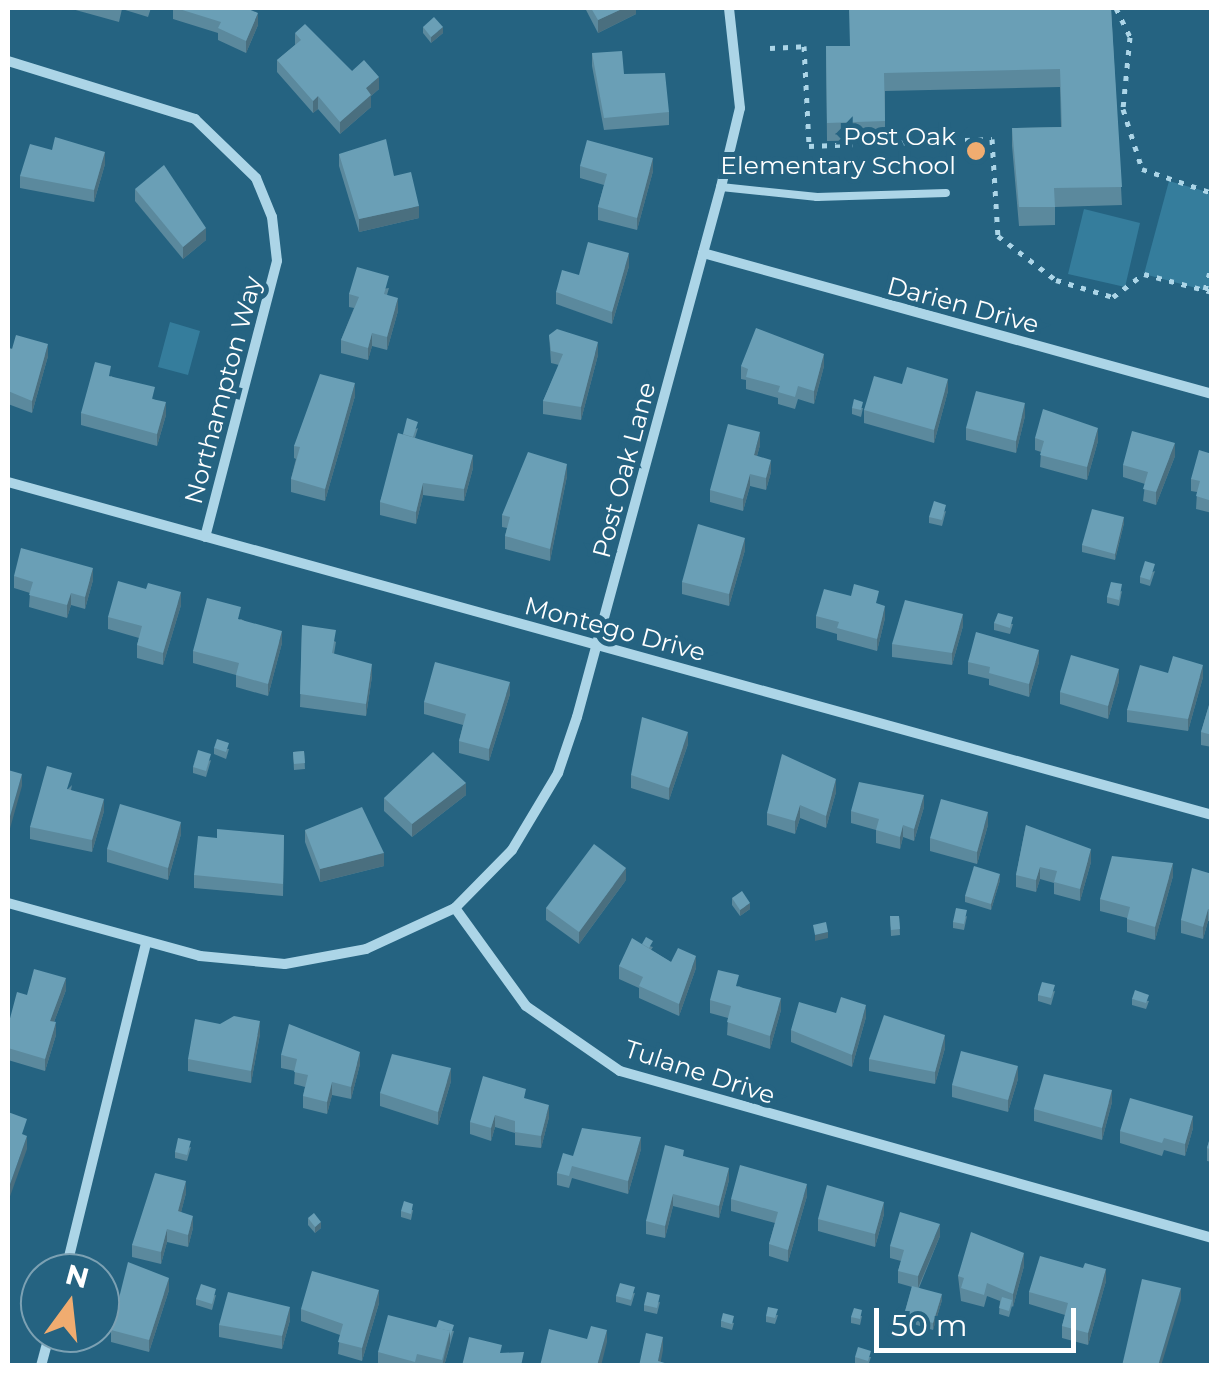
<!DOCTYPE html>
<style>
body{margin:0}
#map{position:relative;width:1219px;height:1373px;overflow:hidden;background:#256381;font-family:Montserrat,sans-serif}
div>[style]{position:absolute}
.green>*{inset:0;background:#357d9c}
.path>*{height:5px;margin-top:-2.5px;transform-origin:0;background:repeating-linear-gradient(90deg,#acd5e7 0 5px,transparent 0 13px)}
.service>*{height:8px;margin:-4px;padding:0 4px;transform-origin:4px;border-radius:4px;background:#acd5e7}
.minor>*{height:10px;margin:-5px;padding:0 5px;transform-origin:5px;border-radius:5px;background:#acd5e7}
.wall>*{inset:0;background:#5b899d}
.shaded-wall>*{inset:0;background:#4a6f7f}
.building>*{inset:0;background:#6a9fb6}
.dots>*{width:28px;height:28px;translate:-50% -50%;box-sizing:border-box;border:5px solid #256381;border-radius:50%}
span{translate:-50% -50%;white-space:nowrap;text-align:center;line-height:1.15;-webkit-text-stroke:10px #256381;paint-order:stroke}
.poi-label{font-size:25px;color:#fff}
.right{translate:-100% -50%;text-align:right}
.street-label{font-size:25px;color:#fff}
.frame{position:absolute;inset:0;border:10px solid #fff;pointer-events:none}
.north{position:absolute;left:20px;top:1253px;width:100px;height:100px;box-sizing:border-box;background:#256381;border:2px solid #7ca1b3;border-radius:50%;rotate:15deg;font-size:28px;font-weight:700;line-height:40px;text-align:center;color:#fff}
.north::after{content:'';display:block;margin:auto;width:35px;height:45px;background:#f0ac70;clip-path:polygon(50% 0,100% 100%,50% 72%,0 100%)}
.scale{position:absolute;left:874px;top:1308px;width:202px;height:45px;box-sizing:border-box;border:5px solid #fff;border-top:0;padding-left:12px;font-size:30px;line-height:35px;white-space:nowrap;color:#fff;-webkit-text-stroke:8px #256381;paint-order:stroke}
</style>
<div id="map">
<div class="green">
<div style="clip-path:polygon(1169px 181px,1211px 193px,1211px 292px,1144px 274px)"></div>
<div style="clip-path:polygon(1084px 209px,1140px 223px,1125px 287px,1068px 274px)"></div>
<div style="clip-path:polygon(170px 322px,200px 331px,188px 375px,158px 367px)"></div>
</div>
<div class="path">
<div style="left:1116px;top:8px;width:32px;rotate:64deg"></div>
<div style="left:1130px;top:37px;width:72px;rotate:95.6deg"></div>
<div style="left:1123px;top:109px;width:63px;rotate:72.4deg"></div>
<div style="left:1142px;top:169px;width:74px;rotate:18.9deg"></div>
<div style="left:770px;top:48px;width:34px;rotate:-3deg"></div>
<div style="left:804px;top:46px;width:100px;rotate:87.1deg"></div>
<div style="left:809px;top:146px;width:183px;rotate:-2.2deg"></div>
<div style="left:992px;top:139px;width:97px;rotate:86.5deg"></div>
<div style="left:998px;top:236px;width:73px;rotate:37.2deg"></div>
<div style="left:1056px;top:280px;width:59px;rotate:16.6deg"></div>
<div style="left:1113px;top:297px;width:39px;rotate:-37deg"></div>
<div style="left:1144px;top:274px;width:70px;rotate:14.8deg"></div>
<div style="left:1205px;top:290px;width:28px;rotate:-75deg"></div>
</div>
<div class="service">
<div style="left:721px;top:187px;width:97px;rotate:5.9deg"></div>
<div style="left:817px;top:197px;width:129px;rotate:-1.8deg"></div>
</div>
<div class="minor">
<div style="left:8px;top:61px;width:196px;rotate:17.2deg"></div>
<div style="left:195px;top:119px;width:85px;rotate:44deg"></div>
<div style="left:256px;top:178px;width:42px;rotate:67.7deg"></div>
<div style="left:272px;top:217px;width:44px;rotate:83.5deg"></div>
<div style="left:277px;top:261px;width:285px;rotate:104.6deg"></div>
<div style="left:703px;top:253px;width:528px;rotate:15.48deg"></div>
<div style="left:8px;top:482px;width:1249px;rotate:15.46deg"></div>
<div style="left:8px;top:903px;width:199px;rotate:15.4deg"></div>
<div style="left:200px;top:956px;width:85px;rotate:5.4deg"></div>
<div style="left:285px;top:964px;width:82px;rotate:-10.5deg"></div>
<div style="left:366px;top:949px;width:98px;rotate:-24.7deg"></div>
<div style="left:455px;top:908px;width:81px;rotate:-45.5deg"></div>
<div style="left:512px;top:850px;width:90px;rotate:-59.1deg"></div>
<div style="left:558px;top:773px;width:59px;rotate:-71.3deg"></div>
<div style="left:577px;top:717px;width:549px;rotate:-74.8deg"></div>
<div style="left:721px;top:187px;width:81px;rotate:-76.5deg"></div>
<div style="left:740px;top:108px;width:101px;rotate:-96.3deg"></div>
<div style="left:455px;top:908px;width:121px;rotate:54.1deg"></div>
<div style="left:526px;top:1006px;width:114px;rotate:34.7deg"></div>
<div style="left:620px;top:1071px;width:615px;rotate:15.75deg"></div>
<div style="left:65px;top:1273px;width:341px;rotate:-76.2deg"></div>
<div style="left:41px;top:1366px;width:34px;rotate:-75deg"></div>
</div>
<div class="wall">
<div style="clip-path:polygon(72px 8px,151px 8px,148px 17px,122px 9px,119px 22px,72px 9px)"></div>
<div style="clip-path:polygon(173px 8px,246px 8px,258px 25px,246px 53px,218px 40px,218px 33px,173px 19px)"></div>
<div style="clip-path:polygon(585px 8px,636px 8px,636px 14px,598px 33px)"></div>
<div style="clip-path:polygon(1111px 8px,1122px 205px,1055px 207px,1055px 225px,1019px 226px,1012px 146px,1012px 128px,1061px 127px,1060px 87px,885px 91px,885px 140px,827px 141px,826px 46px,850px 46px)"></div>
<div style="clip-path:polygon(423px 27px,443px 33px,431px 43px,423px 33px)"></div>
<div style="clip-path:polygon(295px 33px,379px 89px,371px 96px,371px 107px,340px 134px,318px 109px,313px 113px,277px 72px,277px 60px,295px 45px)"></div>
<div style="clip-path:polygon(592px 53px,624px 74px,669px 112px,669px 125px,604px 130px,592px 66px)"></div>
<div style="clip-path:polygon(339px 154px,394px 176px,419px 218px,359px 232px,339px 166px)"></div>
<div style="clip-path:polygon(105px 164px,94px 202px,20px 188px,20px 176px)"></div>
<div style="clip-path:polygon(580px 166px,653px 171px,637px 230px,598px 220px,598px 207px,604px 185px,580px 178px)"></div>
<div style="clip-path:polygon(135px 189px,206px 240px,183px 259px,135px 201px)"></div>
<div style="clip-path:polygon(629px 266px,612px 324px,556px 304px,556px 292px)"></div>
<div style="clip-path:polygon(389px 288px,387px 295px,398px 311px,387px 350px,372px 346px,368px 360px,341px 353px,341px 340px,354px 308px,349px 307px,349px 294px)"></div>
<div style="clip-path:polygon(549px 335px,598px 355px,581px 420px,543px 414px,543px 401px,559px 365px,551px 363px)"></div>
<div style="clip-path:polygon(8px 348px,48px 356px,32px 413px,8px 404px)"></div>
<div style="clip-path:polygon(741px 366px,824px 366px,814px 404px,798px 399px,795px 409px,778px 404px,778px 398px,746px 389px,746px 380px,741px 379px)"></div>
<div style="clip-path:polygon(111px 376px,155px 400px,166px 415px,157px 446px,81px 425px,81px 413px)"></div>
<div style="clip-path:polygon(902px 384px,948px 391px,934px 443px,864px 423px,864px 410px)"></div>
<div style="clip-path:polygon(355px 396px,325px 501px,291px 492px,291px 479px,296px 459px,294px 458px,294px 446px)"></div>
<div style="clip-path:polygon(852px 408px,863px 408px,861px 417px,852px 414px)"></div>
<div style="clip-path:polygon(1025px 416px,1016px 453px,966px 440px,966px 428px)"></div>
<div style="clip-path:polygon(418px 428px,415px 438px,473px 468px,464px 501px,423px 495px,416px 524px,380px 515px,380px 502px,403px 434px)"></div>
<div style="clip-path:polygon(1035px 438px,1098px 441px,1087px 480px,1040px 467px,1041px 452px,1035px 450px)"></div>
<div style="clip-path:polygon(760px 445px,757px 456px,771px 472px,766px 490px,750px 486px,743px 511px,710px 502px,710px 490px)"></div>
<div style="clip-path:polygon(1212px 454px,1212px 513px,1196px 509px,1197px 492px,1191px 491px,1191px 479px)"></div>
<div style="clip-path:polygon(1175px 456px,1156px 505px,1143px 501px,1145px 484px,1123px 477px,1123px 465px)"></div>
<div style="clip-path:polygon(567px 476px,550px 561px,505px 549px,505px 536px,507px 528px,502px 527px,502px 515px)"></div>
<div style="clip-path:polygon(946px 511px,942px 526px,929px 523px,929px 517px)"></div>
<div style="clip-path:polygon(1124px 523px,1115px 560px,1082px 552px,1082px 545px)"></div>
<div style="clip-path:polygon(745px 550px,729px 606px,682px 594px,682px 582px)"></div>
<div style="clip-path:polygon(1155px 571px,1150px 586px,1140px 583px,1140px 577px)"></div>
<div style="clip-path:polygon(14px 576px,93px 580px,85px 609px,71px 605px,67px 618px,29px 607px,30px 593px,14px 588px)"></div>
<div style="clip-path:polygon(146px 589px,181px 605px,163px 665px,137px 658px,137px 645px,139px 638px,108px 629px,108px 617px)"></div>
<div style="clip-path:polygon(1122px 591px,1119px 606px,1107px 603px,1107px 597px)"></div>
<div style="clip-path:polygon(879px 604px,885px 618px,877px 651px,837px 640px,837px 634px,816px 628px,816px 616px)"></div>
<div style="clip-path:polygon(241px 619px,282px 643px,268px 696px,236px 687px,236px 675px,193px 663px,193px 651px)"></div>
<div style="clip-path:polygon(994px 623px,1013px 624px,1010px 634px,994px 630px)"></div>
<div style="clip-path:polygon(302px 625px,336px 642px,334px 654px,372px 676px,366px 716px,300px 707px)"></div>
<div style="clip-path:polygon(963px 626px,952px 665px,892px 657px,892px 644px)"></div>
<div style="clip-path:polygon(968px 662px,1039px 662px,1029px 697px,989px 685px,989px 679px,968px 674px)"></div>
<div style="clip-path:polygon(1168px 673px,1203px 677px,1188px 731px,1127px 722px,1127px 710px)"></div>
<div style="clip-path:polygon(1119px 681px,1108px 719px,1060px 704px,1060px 692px)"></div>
<div style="clip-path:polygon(510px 694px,489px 761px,459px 753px,459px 741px,463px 725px,424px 714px,424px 702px)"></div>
<div style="clip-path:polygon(1212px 695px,1212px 747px,1201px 745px,1201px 732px)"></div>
<div style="clip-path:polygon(688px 744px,669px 800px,631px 788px,631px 775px)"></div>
<div style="clip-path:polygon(214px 748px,229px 749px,226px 759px,214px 754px)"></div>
<div style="clip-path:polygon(304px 751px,305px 769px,294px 770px,293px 752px)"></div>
<div style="clip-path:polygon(211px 760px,206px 777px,193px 773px,193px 767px)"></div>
<div style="clip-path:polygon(72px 785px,71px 790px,104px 811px,92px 852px,30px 839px,30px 827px)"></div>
<div style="clip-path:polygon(836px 792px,826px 828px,800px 818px,795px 834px,767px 825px,767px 813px)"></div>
<div style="clip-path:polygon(466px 795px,412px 837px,384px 811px,384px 798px)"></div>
<div style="clip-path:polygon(924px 807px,914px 841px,903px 837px,900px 849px,876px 843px,876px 830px,851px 823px,851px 811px)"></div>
<div style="clip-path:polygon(988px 825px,977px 864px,930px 851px,930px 838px)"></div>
<div style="clip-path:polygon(1026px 825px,1091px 862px,1080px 901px,1054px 894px,1054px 883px,1040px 879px,1036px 892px,1016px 887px,1016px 875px)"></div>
<div style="clip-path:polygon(305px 830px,384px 866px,320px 882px,305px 842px)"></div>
<div style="clip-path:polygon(181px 834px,168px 880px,107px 862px,107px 849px)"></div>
<div style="clip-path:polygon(284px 835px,283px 896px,194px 888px,194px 875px,217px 838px)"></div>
<div style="clip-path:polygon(1212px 874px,1212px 922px,1208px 921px,1203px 939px,1181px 933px,1181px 920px)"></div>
<div style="clip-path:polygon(1173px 876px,1155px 940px,1127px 932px,1127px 918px,1100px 911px,1100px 899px)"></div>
<div style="clip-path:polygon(626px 880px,579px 944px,546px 920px,546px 908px)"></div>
<div style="clip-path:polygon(1000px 880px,991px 910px,965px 902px,965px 896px)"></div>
<div style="clip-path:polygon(732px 898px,750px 909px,740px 916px,732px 905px)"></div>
<div style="clip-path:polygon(890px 916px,899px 916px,900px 935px,891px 936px)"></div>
<div style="clip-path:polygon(967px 916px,964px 930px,953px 928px,953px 922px)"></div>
<div style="clip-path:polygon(642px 944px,653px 947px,651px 950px,671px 962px,696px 968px,679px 1016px,639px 998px,639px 988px,619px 979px,619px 966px)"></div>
<div style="clip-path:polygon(739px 986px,781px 1010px,770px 1049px,727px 1035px,728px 1018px,710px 1013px,710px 1000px)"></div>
<div style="clip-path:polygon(66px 990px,54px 1022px,56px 1035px,45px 1071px,8px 1060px,8px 1026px,27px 995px)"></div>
<div style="clip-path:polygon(1055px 991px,1051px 1005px,1038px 1001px,1038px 995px)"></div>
<div style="clip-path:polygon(1132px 999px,1149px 1001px,1146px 1009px,1132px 1005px)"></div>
<div style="clip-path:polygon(836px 1013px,866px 1017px,852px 1067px,791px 1042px,791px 1030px)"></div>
<div style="clip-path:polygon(260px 1034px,251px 1083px,188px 1071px,188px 1059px)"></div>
<div style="clip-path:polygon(945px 1048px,935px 1084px,869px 1071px,869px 1059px)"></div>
<div style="clip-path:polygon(281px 1055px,360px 1064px,351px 1099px,332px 1095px,327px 1114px,303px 1108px,303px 1096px,305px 1087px,294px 1084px,295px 1071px,281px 1068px)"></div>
<div style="clip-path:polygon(1018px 1079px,1008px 1112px,952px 1097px,952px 1085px)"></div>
<div style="clip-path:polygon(451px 1081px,438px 1125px,380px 1106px,380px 1093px)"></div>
<div style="clip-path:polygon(526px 1099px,549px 1117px,541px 1148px,515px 1145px,515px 1133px,495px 1127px,491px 1141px,470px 1134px,470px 1122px)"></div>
<div style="clip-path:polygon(1112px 1102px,1102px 1140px,1034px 1121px,1034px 1109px)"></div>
<div style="clip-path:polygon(1193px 1128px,1185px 1156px,1164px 1150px,1162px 1156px,1120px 1143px,1120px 1131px)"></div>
<div style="clip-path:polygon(1212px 1131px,1212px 1162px,1207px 1161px,1207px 1148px)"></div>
<div style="clip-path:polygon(191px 1147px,187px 1161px,175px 1158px,175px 1152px)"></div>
<div style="clip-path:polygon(641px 1149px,628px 1194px,572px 1178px,569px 1188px,557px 1185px,557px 1173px,573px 1156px)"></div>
<div style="clip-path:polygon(684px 1156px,729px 1180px,719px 1218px,673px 1206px,665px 1238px,646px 1234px,646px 1221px)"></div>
<div style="clip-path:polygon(186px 1193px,181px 1212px,193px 1228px,188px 1247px,167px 1242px,161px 1264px,132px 1257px,132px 1245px)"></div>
<div style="clip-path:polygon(807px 1196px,788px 1262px,769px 1256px,769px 1244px,775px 1223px,731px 1211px,731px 1199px)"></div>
<div style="clip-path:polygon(413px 1210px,411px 1220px,401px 1217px,401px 1211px)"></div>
<div style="clip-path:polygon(884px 1214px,875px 1247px,818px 1231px,818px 1219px)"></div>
<div style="clip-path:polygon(308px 1218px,321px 1228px,315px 1233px,308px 1225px)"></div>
<div style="clip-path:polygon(940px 1236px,919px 1288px,942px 1300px,933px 1330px,904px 1321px,904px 1315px,912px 1287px,898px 1283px,898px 1271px,901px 1261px,890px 1258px,890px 1246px)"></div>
<div style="clip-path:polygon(1024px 1266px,1013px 1307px,1012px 1306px,1009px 1317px,999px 1314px,1000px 1301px,987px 1296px,984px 1307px,961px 1301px,958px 1276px)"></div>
<div style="clip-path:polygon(1106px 1281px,1088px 1345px,1062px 1338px,1062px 1326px,1065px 1315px,1029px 1304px,1029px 1292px)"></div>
<div style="clip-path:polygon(169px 1290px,149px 1352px,111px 1342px,111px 1330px)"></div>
<div style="clip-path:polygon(635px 1293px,631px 1306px,616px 1302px,616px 1296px)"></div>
<div style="clip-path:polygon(216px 1295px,212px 1310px,196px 1305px,196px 1299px)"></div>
<div style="clip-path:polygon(660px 1302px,657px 1314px,644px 1311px,644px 1305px)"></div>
<div style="clip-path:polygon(379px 1303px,362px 1361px,338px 1354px,340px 1335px,301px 1321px,301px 1309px)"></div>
<div style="clip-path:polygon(778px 1315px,775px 1324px,766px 1322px,766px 1316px)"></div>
<div style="clip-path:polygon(862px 1316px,860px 1325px,851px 1323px,851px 1317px)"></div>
<div style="clip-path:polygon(290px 1320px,282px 1349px,219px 1337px,219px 1325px)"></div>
<div style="clip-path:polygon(721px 1321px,734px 1323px,732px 1330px,721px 1327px)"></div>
<div style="clip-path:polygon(436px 1328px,454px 1331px,444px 1366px,378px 1365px,378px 1352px)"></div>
<div style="clip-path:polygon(855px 1357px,871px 1357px,868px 1366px,862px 1366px,855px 1363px)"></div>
</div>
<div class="shaded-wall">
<div style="clip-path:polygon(624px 8px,636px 8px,636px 14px,598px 33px,598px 20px)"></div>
<div style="clip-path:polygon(258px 13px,258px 25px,246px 53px,246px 41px)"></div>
<div style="clip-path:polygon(443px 27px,443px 33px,431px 43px,431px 37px)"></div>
<div style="clip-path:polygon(379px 77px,379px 89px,371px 96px,371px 107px,340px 134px,340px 122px,366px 88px)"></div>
<div style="clip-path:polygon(318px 96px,318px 109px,313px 113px,313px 101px)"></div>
<div style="clip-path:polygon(105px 152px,105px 164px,94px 202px,94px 190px)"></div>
<div style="clip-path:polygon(653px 158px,653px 171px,637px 230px,637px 218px)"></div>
<div style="clip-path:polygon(419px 206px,419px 218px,359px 232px,359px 219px)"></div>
<div style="clip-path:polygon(206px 228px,206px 240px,183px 259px,183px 247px)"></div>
<div style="clip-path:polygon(629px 253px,629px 266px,612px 324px,612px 312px)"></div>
<div style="clip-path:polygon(398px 298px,398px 311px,387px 350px,387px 337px)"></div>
<div style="clip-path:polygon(372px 333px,372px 346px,368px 360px,368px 348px)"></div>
<div style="clip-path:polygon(598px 342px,598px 355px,581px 420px,581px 407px)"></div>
<div style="clip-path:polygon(48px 344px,48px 356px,32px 413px,32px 401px)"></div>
<div style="clip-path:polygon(824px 354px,824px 366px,814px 404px,814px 391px)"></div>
<div style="clip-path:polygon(948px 379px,948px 391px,934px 443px,934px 430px)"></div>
<div style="clip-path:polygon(355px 383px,355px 396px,325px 501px,325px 489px)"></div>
<div style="clip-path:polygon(166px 402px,166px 415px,157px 446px,157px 434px)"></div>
<div style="clip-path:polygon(1025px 403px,1025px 416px,1016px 453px,1016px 441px)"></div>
<div style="clip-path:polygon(1098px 428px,1098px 441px,1087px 480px,1087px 467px)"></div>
<div style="clip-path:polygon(760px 432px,760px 445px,754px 467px,754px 455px)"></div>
<div style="clip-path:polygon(1175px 443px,1175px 456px,1156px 505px,1156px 492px)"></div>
<div style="clip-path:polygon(473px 455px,473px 468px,464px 501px,464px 489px)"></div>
<div style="clip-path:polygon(771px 460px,771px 472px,766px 490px,766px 478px)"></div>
<div style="clip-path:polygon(567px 464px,567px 476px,550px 561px,550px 549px)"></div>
<div style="clip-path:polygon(750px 474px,750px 486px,743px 511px,743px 499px)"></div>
<div style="clip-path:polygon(423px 483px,423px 495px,416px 524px,416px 512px)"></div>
<div style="clip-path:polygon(1124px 517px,1124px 523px,1115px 560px,1115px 554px)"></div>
<div style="clip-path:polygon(745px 538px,745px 550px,729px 606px,729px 594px)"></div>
<div style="clip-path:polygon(93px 568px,93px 580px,85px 609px,85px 597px)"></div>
<div style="clip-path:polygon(181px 592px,181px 605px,163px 665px,163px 653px)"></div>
<div style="clip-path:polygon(71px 593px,71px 605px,67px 618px,67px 605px)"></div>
<div style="clip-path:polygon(885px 606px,885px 618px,877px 651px,877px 639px)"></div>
<div style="clip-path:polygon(963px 614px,963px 626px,952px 665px,952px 653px)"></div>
<div style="clip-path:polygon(282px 631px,282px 643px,268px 696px,268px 684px)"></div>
<div style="clip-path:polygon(1039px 650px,1039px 662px,1029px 697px,1029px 684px)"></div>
<div style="clip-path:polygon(372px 664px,372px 676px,366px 716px,366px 704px)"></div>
<div style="clip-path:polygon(1203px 665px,1203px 677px,1188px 731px,1188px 719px)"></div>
<div style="clip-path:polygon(1119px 669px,1119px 681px,1108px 719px,1108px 706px)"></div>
<div style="clip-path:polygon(510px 682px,510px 694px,489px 761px,489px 749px)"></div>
<div style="clip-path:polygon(688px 732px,688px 744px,669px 800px,669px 788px)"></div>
<div style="clip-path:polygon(22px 774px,22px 786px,9px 832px,9px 820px)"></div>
<div style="clip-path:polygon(836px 779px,836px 792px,826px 828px,826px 816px)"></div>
<div style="clip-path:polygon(466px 783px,466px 795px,412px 837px,412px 824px)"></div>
<div style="clip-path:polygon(924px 795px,924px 807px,914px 841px,914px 829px)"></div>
<div style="clip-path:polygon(104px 799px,104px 811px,92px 852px,92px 840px)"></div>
<div style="clip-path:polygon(800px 805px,800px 818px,795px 834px,795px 821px)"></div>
<div style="clip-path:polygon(988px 812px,988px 825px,977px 864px,977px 852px)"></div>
<div style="clip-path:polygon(181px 822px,181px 834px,168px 880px,168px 868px)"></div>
<div style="clip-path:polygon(903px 825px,903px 837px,900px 849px,900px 837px)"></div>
<div style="clip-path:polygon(1091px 849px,1091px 862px,1080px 901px,1080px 889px)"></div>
<div style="clip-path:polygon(384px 853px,384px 866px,320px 882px,320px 869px)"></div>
<div style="clip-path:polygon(1173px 863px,1173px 876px,1155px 940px,1155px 927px)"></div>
<div style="clip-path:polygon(1040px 867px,1040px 879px,1036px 892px,1036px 880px)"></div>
<div style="clip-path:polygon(626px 868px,626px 880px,579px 944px,579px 932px)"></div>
<div style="clip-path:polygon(1000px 874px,1000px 880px,991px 910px,991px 904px)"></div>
<div style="clip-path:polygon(750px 903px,750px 909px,740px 916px,740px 910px)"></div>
<div style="clip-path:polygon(1208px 909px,1208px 921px,1203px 939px,1203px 927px)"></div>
<div style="clip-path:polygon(828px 932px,828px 938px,815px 941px,815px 935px)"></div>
<div style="clip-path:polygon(696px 956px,696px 968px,679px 1016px,679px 1004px)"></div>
<div style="clip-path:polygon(66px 978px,66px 990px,50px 1033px,50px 1021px)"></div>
<div style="clip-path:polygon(781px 998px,781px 1010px,770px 1049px,770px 1036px)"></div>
<div style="clip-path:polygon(866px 1005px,866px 1017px,852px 1067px,852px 1055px)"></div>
<div style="clip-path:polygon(260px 1021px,260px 1034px,251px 1083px,251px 1071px)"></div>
<div style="clip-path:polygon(56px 1022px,56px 1035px,45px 1071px,45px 1059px)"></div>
<div style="clip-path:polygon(945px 1035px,945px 1048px,935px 1084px,935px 1072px)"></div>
<div style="clip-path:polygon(360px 1052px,360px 1064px,351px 1099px,351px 1087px)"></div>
<div style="clip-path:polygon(1018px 1066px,1018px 1079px,1008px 1112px,1008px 1100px)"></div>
<div style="clip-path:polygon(451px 1068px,451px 1081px,438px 1125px,438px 1112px)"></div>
<div style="clip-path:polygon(332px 1082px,332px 1095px,327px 1114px,327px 1102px)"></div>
<div style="clip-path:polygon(1112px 1090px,1112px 1102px,1102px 1140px,1102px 1128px)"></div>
<div style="clip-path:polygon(549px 1105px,549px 1117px,541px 1148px,541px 1136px)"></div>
<div style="clip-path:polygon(495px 1115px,495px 1127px,491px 1141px,491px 1128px)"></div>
<div style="clip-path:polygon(1193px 1116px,1193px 1128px,1185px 1156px,1185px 1144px)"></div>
<div style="clip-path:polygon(27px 1136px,27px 1149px,8px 1202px,8px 1190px)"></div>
<div style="clip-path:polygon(641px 1137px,641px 1149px,628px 1194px,628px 1181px)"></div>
<div style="clip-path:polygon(729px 1168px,729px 1180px,719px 1218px,719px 1206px)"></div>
<div style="clip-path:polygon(186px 1181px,186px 1193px,178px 1224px,178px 1211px)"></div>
<div style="clip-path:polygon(807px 1184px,807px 1196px,788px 1262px,788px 1250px)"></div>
<div style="clip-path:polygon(673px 1194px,673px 1206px,665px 1238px,665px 1226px)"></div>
<div style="clip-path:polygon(884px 1202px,884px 1214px,875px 1247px,875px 1234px)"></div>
<div style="clip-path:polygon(193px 1216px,193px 1228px,188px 1247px,188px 1235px)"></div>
<div style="clip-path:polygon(321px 1222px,321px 1228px,315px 1233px,315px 1227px)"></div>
<div style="clip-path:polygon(940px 1224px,940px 1236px,918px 1288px,918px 1276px)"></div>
<div style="clip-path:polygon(167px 1229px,167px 1242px,161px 1264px,161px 1252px)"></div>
<div style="clip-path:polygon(1024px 1253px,1024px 1266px,1013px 1307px,1013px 1294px)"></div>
<div style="clip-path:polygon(1106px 1269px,1106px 1281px,1088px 1345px,1088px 1333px)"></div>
<div style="clip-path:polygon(169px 1278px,169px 1290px,149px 1352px,149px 1340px)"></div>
<div style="clip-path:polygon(1181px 1288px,1181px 1300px,1161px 1366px,1158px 1366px)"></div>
<div style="clip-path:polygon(379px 1290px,379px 1303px,362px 1361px,362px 1348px)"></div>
<div style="clip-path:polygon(942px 1294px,942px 1300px,933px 1330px,933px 1323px)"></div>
<div style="clip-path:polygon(290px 1307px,290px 1320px,282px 1349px,282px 1336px)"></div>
<div style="clip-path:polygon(607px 1330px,607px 1342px,601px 1366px,597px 1366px)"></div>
<div style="clip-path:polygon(450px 1331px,450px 1344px,444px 1366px,442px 1366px)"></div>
<div style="clip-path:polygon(663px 1337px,663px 1350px,660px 1366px,658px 1361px)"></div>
</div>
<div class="building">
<div style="clip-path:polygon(176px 8px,246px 8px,258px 13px,246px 41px,218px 28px,221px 22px)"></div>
<div style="clip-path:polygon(591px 8px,624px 8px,598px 20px)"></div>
<div style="clip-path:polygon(849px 8px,1111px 8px,1122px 187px,1054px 188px,1055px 207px,1019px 207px,1012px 128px,1062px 127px,1060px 69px,884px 73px,885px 121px,827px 123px,826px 46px,850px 46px)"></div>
<div style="clip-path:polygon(434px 17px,443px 27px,431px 37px,423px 27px)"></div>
<div style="clip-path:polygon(305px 24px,352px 71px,364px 60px,379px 77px,366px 88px,371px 95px,340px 122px,318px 96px,313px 101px,277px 60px,301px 40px,295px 33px)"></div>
<div style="clip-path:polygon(622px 51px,624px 74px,665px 73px,669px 112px,604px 118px,592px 53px)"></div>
<div style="clip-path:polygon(55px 137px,105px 152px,94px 190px,20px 176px,30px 144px,52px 150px)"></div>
<div style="clip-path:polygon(386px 139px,394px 176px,411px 172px,419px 206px,359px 219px,339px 154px)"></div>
<div style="clip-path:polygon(587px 140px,653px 158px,637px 218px,598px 207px,607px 174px,580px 166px)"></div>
<div style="clip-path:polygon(164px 165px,206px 228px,183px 247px,135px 189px)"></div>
<div style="clip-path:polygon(588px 242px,629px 253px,612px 312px,556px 292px,562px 270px,579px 275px)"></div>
<div style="clip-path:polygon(357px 267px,389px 276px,384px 294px,398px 298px,387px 337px,372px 333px,368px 348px,341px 340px,359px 297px,349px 294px)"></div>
<div style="clip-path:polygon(756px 328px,824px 354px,814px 391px,798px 386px,795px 397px,778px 392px,780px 386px,746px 377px,748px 369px,741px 366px)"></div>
<div style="clip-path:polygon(557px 329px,598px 342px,581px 407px,543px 401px,563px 354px,551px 351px,549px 335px)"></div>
<div style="clip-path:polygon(16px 335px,48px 344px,32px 401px,8px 391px,8px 348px,12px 349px)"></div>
<div style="clip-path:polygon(95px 362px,111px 366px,109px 376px,155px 387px,152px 399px,166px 402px,157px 434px,81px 413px)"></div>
<div style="clip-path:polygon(907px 367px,948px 379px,934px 430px,864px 410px,874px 376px,902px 384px)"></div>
<div style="clip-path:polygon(320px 374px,355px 383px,325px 489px,291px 479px,300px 447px,294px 446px)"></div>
<div style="clip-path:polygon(976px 391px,1025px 403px,1016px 441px,966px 428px)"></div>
<div style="clip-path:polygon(854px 399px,863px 402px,861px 410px,852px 408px)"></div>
<div style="clip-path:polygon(1043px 409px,1098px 428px,1087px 467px,1040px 455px,1044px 441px,1035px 438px)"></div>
<div style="clip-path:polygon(407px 418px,418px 422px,413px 437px,403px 434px)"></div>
<div style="clip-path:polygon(728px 424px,760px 432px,754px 455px,771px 460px,766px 478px,750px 474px,743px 499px,710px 490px)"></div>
<div style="clip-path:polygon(1132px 431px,1175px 443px,1156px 492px,1143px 489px,1148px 472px,1123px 465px)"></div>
<div style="clip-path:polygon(398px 433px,473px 455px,464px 489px,423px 483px,416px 512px,380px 502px)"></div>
<div style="clip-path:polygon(1199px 450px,1212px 454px,1212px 501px,1196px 496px,1200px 481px,1191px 479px)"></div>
<div style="clip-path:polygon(528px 452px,567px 464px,550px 549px,505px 536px,510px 517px,502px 515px)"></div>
<div style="clip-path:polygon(934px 501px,946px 505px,942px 520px,929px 517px)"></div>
<div style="clip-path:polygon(1092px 509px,1124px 517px,1115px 554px,1082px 545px)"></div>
<div style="clip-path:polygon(698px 524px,745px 538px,729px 594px,682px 582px)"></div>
<div style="clip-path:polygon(21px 548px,93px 568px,85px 597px,71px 593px,67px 605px,29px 595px,33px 582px,14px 576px)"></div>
<div style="clip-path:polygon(1145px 561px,1155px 564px,1150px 580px,1140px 577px)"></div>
<div style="clip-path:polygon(118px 581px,146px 589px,148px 583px,181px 592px,163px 653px,137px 645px,142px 626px,108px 617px)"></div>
<div style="clip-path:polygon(1111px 582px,1122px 584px,1119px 600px,1107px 597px)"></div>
<div style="clip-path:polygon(854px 584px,879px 591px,876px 603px,885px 606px,877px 639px,837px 628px,839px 622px,816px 616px,824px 589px,851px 596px)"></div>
<div style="clip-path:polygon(207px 598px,241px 607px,238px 619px,282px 631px,268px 684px,236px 675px,239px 663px,193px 651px)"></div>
<div style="clip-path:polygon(905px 600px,963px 614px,952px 653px,892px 644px)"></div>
<div style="clip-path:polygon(998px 613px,1013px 617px,1010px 628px,994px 623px)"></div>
<div style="clip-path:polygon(302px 625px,336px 630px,332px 653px,372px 664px,366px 704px,300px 694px)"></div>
<div style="clip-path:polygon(976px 632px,1039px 650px,1029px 684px,989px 673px,990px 667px,968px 662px)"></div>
<div style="clip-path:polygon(1071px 655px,1119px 669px,1108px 706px,1060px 692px)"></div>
<div style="clip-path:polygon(1173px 656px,1203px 665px,1188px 719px,1127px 710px,1140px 665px,1168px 673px)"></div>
<div style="clip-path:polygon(435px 662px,510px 682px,489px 749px,459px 741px,466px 714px,424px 702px)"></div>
<div style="clip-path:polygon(1212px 695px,1212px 735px,1201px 732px)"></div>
<div style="clip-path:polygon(642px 717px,688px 732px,669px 788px,631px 775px)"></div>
<div style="clip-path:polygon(217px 739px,229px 743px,226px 752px,214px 748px)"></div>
<div style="clip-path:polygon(198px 750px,211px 754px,206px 771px,193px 767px)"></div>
<div style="clip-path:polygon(304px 751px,305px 763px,294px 764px,293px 752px)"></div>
<div style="clip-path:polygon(433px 752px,466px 783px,412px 824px,384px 798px)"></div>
<div style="clip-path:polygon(782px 754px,836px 779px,826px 816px,800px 805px,795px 821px,767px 813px)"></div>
<div style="clip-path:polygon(47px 766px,72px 773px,67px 789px,104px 799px,92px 840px,30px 827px)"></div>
<div style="clip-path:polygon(8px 770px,22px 774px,9px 820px,8px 819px)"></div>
<div style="clip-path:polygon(859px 782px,924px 795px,914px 829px,903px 825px,900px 837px,876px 830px,879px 819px,851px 811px)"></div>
<div style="clip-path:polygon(941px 799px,988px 812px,977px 852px,930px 838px)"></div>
<div style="clip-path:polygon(120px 804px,181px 822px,168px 868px,107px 849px)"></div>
<div style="clip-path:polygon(362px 807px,384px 853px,320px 869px,305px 830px)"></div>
<div style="clip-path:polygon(1026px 825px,1091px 849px,1080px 889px,1054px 882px,1057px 871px,1040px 867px,1036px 880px,1016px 875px)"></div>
<div style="clip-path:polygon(217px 829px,284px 835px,283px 884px,194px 875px,198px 836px,217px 838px)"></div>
<div style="clip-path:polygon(594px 844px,626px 868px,579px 932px,546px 908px)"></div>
<div style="clip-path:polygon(1112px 856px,1173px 863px,1155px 927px,1127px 919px,1130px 907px,1100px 899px)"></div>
<div style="clip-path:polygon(974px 866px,1000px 874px,991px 904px,965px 896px)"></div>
<div style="clip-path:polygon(1192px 868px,1212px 874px,1212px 910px,1208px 909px,1203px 927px,1181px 920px)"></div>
<div style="clip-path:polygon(742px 891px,750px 903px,740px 910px,732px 898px)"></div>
<div style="clip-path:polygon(956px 908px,967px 910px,964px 924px,953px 922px)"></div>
<div style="clip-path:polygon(890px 916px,899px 916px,900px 929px,891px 930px)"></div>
<div style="clip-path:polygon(826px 922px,828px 932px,815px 935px,813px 925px)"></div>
<div style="clip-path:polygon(646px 937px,653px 941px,649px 948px,642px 944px)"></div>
<div style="clip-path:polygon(632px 938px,671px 962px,678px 948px,696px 956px,679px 1004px,639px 986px,643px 977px,619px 966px)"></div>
<div style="clip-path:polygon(34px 969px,66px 978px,50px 1021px,56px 1022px,45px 1059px,8px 1048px,8px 1026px,17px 992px,27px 995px)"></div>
<div style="clip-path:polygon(718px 970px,739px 975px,736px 986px,781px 998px,770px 1036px,727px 1022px,731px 1006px,710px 1000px)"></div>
<div style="clip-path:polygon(1042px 982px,1055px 985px,1051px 998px,1038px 995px)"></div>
<div style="clip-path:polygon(1135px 990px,1149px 995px,1146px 1003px,1132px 999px)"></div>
<div style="clip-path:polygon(841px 997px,866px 1005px,852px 1055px,791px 1030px,799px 1002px,836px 1013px)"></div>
<div style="clip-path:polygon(884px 1015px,945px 1035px,935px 1072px,869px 1059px)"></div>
<div style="clip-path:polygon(234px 1016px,260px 1021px,251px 1071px,188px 1059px,195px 1019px,220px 1024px)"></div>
<div style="clip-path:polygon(289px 1024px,360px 1052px,351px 1087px,332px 1082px,327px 1102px,303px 1096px,308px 1075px,294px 1072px,297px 1059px,281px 1055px)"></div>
<div style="clip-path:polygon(961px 1051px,1018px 1066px,1008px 1100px,952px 1085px)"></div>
<div style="clip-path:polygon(392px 1054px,451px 1068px,438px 1112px,380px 1093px)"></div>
<div style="clip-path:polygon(1044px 1074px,1112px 1090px,1102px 1128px,1034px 1109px)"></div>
<div style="clip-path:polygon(483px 1076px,526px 1089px,524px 1098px,549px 1105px,541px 1136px,515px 1132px,515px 1121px,495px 1115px,491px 1128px,470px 1122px)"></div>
<div style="clip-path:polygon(1130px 1098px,1193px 1116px,1185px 1144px,1164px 1138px,1162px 1143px,1120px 1131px)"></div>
<div style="clip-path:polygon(8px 1112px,27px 1119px,22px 1134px,27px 1136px,8px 1190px)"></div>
<div style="clip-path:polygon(582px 1128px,641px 1137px,628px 1181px,572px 1166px,569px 1176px,557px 1173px,563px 1153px,573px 1156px)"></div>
<div style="clip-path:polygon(1212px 1131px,1212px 1150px,1207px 1148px)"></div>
<div style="clip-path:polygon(178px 1138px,191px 1141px,187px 1155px,175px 1152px)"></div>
<div style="clip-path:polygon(665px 1145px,684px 1150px,683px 1156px,729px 1168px,719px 1206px,673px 1194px,665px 1226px,646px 1221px)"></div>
<div style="clip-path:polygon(740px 1165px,807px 1184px,788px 1250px,769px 1244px,778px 1212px,731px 1199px)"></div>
<div style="clip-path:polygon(155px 1173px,186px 1181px,178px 1211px,193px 1216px,188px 1235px,167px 1229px,161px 1252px,132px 1245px)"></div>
<div style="clip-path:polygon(827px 1185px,884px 1202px,875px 1234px,818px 1219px)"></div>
<div style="clip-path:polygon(404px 1201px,413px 1204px,411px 1214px,401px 1211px)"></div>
<div style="clip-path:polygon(900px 1212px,940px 1224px,918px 1276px,898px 1271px,904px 1250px,890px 1246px)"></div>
<div style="clip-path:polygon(314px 1213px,321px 1222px,315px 1227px,308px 1218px)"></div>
<div style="clip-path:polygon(971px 1232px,1024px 1253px,1013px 1294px,987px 1283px,984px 1295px,961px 1288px,964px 1278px,958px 1276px)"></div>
<div style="clip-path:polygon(1040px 1256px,1083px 1268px,1085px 1263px,1106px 1269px,1088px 1333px,1062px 1326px,1068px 1303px,1029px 1292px)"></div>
<div style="clip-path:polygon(128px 1262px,169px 1278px,149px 1340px,111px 1330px)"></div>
<div style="clip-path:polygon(312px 1271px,379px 1290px,362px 1348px,338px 1342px,343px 1324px,301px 1309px)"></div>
<div style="clip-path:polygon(1142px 1279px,1181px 1288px,1158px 1366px,1122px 1366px)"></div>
<div style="clip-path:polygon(620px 1283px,635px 1287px,631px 1300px,616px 1296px)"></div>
<div style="clip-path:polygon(201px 1284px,216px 1289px,212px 1304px,196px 1299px)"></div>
<div style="clip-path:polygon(912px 1286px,942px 1294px,933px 1323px,904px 1315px)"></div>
<div style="clip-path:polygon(228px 1292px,290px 1307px,282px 1336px,219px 1325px)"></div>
<div style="clip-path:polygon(647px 1292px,660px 1295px,657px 1308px,644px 1305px)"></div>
<div style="clip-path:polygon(1002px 1297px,1012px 1300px,1009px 1311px,999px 1308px)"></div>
<div style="clip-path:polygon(768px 1307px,778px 1309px,775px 1318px,766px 1316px)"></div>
<div style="clip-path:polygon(854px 1308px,862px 1310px,860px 1319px,851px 1317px)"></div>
<div style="clip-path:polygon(723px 1313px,734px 1316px,732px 1324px,721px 1321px)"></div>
<div style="clip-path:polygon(388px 1315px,450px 1331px,442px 1360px,417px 1354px,415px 1362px,378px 1352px)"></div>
<div style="clip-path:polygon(439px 1320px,454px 1325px,450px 1337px,450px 1331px,436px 1328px)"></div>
<div style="clip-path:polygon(591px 1326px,607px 1330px,597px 1366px,540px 1366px,549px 1329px,587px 1339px)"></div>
<div style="clip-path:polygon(646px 1333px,663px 1337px,658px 1361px,675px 1366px,639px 1366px)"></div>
<div style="clip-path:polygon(469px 1337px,502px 1345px,500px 1353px,524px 1352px,521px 1366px,462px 1366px)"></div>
<div style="clip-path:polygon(858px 1347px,871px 1351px,868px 1361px,855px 1357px)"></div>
</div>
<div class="dots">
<div style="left:976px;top:151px;background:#f0ac70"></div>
</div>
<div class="poi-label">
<span class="right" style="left:956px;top:151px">Post Oak<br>Elementary School</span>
</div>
<div class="street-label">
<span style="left:963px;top:305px;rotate:15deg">Darien Drive</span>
<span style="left:223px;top:390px;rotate:-75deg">Northampton Way</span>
<span style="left:624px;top:470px;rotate:-75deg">Post Oak Lane</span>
<span style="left:615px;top:629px;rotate:15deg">Montego Drive</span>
<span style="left:700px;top:1072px;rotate:18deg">Tulane Drive</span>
</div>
<div class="frame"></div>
<div class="north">N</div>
<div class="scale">50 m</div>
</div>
